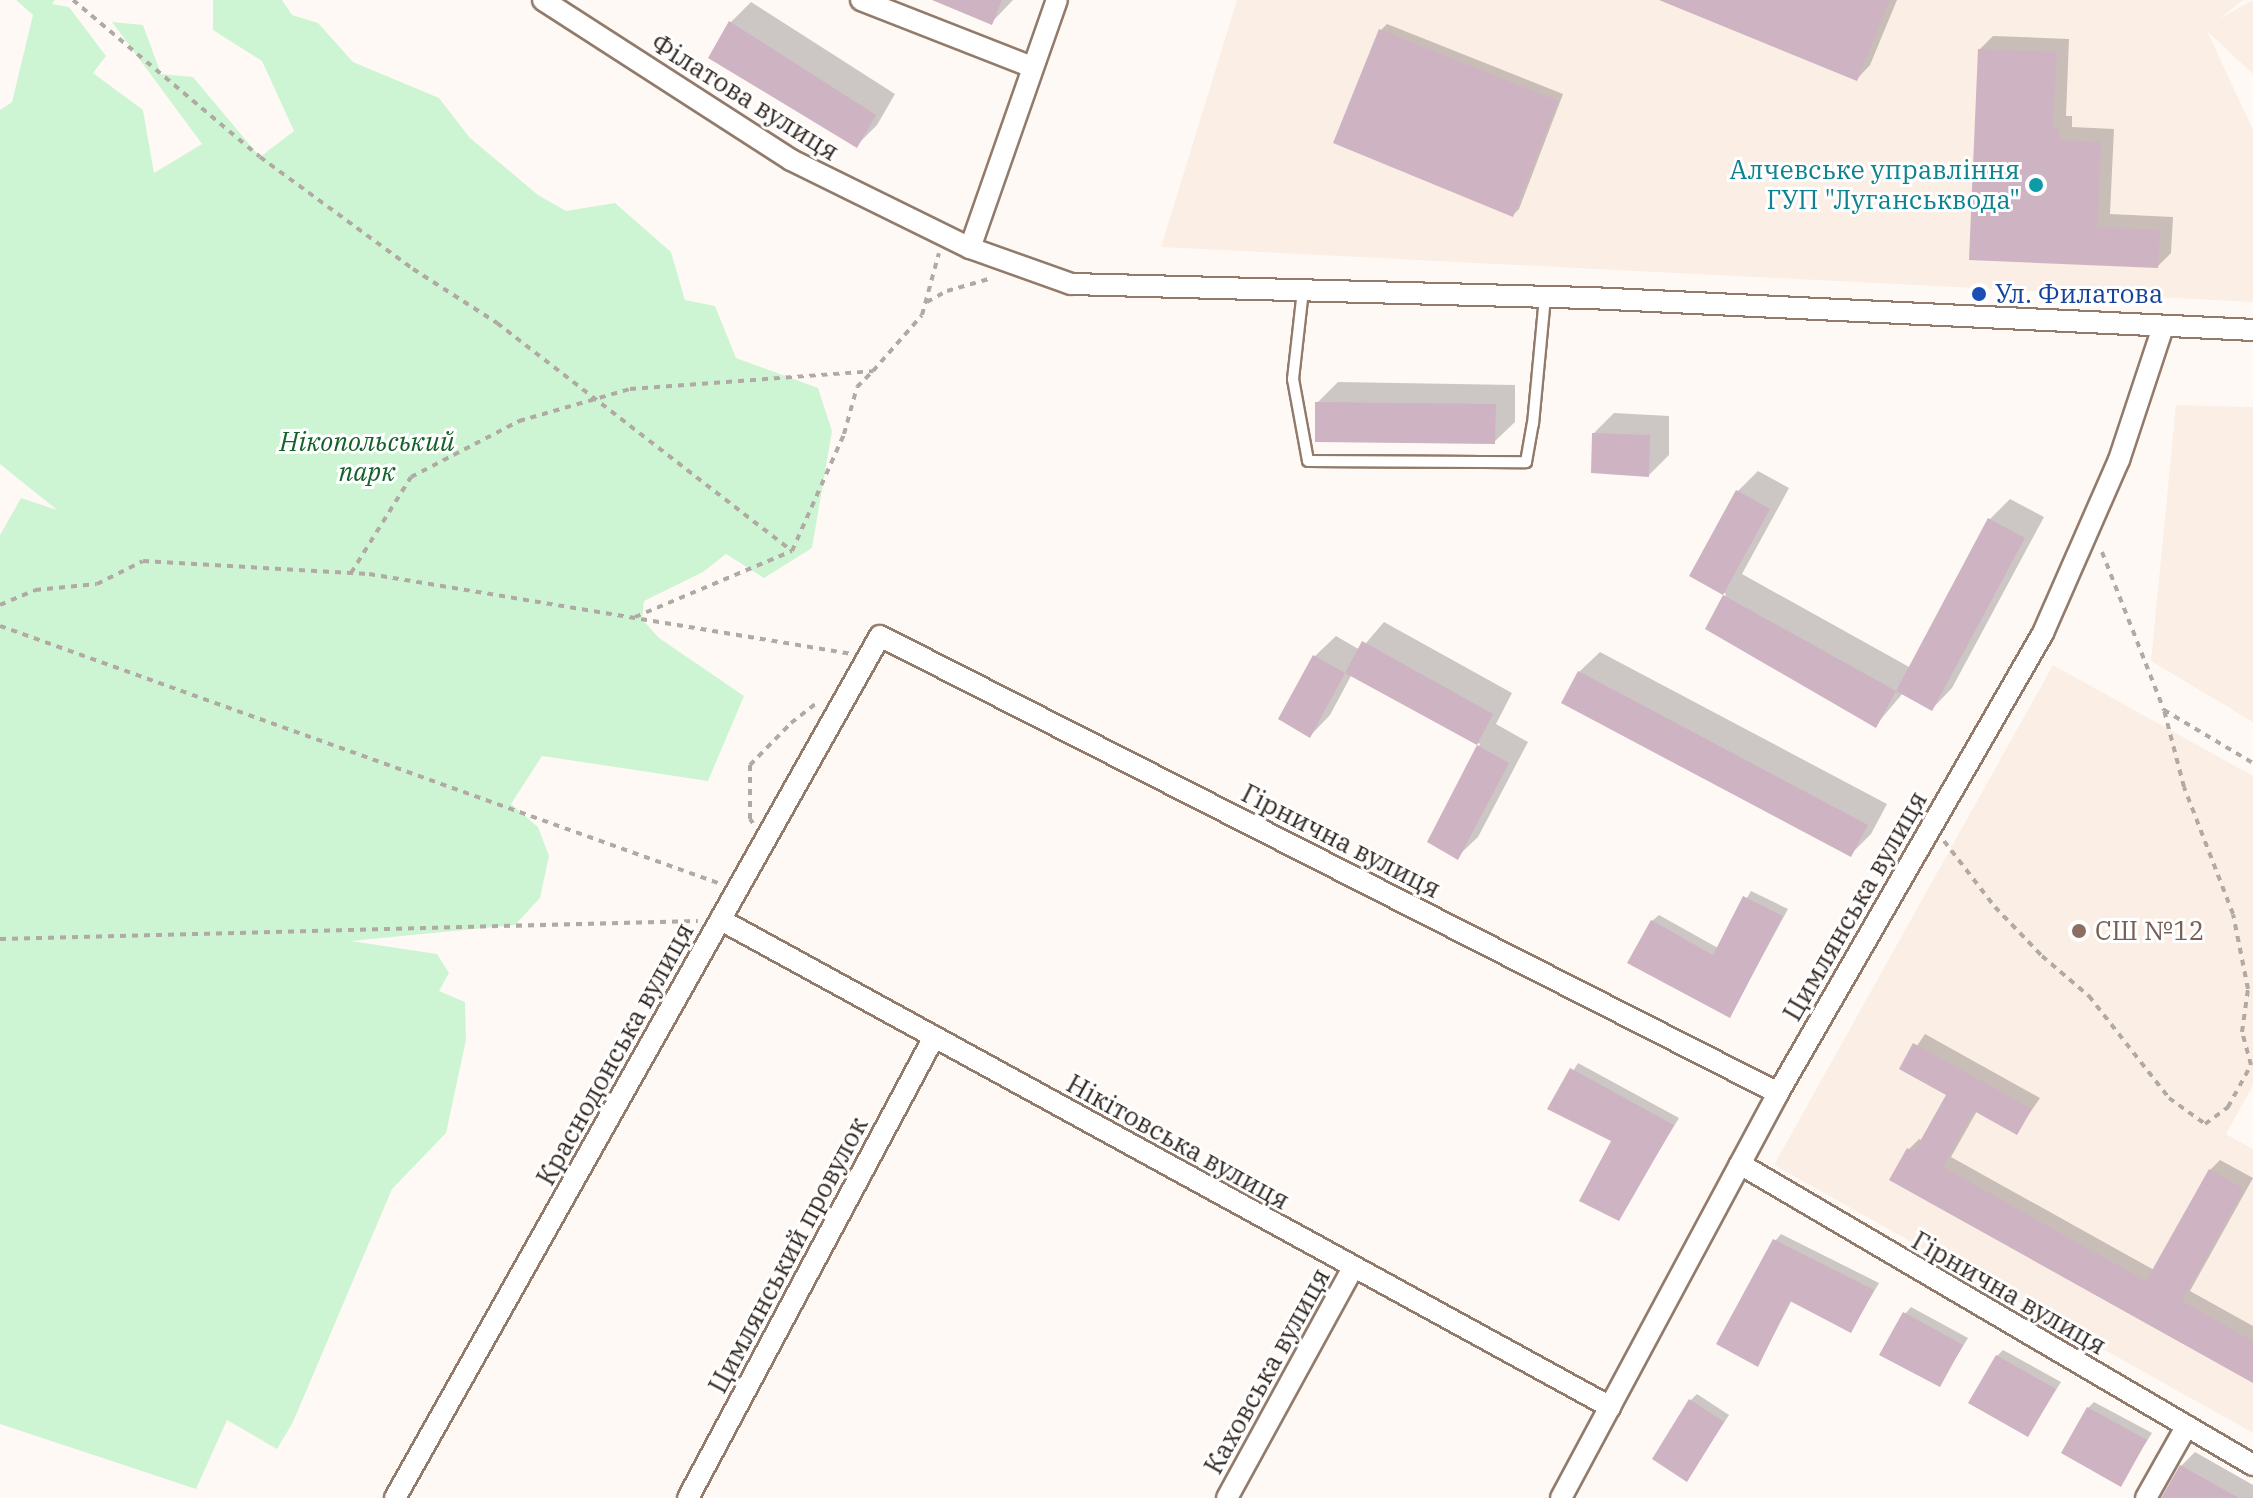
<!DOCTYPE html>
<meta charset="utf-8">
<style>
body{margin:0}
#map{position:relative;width:2253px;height:1498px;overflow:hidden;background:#fff9f6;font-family:"IBM Plex Serif",serif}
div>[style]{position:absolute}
.built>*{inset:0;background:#fbeee5}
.green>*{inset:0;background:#cef5d3}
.shadow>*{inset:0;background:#0003}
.building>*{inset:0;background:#ceb3c2}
.path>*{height:4px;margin-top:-2px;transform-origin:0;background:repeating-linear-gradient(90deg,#b0a9a4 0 6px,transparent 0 12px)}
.roads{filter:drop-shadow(2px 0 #927b6b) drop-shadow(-2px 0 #927b6b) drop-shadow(0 2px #927b6b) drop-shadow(0 -2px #927b6b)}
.service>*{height:10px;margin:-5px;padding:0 5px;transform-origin:5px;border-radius:5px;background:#fff}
.minor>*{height:20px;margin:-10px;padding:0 10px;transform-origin:10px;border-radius:10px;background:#fff}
.dots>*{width:22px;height:22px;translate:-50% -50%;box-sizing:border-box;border:4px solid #fff;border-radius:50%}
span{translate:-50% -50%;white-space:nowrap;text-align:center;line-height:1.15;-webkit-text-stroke:6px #fff;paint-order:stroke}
.street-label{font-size:26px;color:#332923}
.culture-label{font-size:26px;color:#0d838f}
.right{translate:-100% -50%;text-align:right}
.transit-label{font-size:26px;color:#164399}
.left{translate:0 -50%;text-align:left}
.park-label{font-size:26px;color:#14612b;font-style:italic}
.education-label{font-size:26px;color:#785e54}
</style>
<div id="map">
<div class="built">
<div style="clip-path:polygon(1237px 0,2243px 0,2219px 19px,2253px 0,2253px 74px,2207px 31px,2253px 130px,2253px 302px,1161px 247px)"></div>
<div style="clip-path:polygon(2176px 405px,2253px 407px,2253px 722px,2151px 661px)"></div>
<div style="clip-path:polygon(2053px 665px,2253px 776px,2253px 1085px,2226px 1134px,2253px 1149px,2253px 1433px,1774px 1165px)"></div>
</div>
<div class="green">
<div style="clip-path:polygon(16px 0,55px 0,52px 4px,69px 7px,106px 56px,93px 73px,143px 110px,154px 173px,202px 144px,112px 22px,143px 25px,161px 74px,193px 77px,260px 157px,294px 131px,262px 61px,213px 30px,213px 0,282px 0,292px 15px,318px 23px,353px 62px,439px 98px,470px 138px,538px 195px,566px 211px,615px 203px,671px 252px,685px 300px,715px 306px,736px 358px,818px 388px,832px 431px,812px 548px,764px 578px,726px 554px,703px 572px,644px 601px,642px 619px,659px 638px,744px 696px,708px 781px,542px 756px,511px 804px,538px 827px,549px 856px,540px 898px,515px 925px,351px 941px,437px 954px,449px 973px,439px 991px,465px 1002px,466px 1040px,446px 1133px,392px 1189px,293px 1422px,277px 1449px,227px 1420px,196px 1489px,0 1424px,0 535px,21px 498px,57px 510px,0 464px,0 110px,12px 102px,33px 15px)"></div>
</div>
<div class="shadow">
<div style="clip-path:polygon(962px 0,1013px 0,992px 22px)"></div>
<div style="clip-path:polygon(1662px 0,1897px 0,1870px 65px,1857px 79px)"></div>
<div style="clip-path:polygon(751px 2px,895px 94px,877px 125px,857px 145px,710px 57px,731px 22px)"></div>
<div style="clip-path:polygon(1387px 24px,1563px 94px,1519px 209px,1513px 215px,1381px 30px)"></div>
<div style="clip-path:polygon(1993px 36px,2069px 39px,2066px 116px,2072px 116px,2072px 127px,2114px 129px,2110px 214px,2173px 217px,2171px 253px,2158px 266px,1971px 258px,1980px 49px)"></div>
<div style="clip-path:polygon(1338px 382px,1515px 385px,1515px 422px,1494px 442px,1317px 403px)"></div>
<div style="clip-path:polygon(1614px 413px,1669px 416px,1669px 455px,1649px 475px,1594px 433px)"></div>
<div style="clip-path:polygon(1758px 471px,1789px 488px,1742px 574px,1911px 668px,1990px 519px,2010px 499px,2044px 517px,1952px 688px,1932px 709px,1903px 693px,1876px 725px,1708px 629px,1726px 594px,1691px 575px,1738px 491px)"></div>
<div style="clip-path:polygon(1384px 622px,1512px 693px,1496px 724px,1528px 742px,1478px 837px,1457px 857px,1430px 841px,1480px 744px,1352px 674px,1330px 715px,1310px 736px,1315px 656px,1336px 636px,1360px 650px)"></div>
<div style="clip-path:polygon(1600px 652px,1887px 804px,1871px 834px,1850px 855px,1579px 672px)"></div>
<div style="clip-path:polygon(1751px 891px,1788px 909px,1730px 1016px,1652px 921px,1659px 915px,1718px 948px)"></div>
<div style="clip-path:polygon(1925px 1034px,2040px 1098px,2016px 1133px,1977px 1111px,1951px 1157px,2154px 1270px,2210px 1170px,2220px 1160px,2253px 1178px,2190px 1291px,2253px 1326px,2253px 1381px,1892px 1179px,1909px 1149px,1919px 1139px,1923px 1141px,1949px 1094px,1902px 1068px)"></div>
<div style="clip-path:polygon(1578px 1063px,1679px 1118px,1618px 1219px,1613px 1141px,1550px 1108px)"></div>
<div style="clip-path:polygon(1781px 1234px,1879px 1283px,1851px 1331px,1792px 1300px,1758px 1365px,1775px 1241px)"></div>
<div style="clip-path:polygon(1911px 1307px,1968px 1338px,1940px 1384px,1905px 1314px)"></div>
<div style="clip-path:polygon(2003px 1350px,2061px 1382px,2028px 1435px,1997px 1356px)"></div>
<div style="clip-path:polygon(1697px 1394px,1729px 1415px,1687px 1479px,1691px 1400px)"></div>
<div style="clip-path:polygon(2094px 1402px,2152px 1433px,2120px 1484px,2088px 1408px)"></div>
<div style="clip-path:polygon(2195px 1452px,2253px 1485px,2253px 1498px,2163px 1498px,2181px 1466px)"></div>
</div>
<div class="building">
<div style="clip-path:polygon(932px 0,1002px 0,992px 25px)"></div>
<div style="clip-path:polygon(1659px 0,1890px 0,1857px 81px)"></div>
<div style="clip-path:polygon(729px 21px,876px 115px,857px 148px,708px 58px)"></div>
<div style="clip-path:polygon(1379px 29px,1558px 101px,1513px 217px,1333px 143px)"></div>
<div style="clip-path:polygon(1978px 49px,2057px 52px,2053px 129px,2059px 129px,2059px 140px,2101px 142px,2097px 227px,2160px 230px,2158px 268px,1969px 260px)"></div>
<div style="clip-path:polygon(1315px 402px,1496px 404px,1495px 444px,1315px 442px)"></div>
<div style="clip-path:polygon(1592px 433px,1650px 435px,1649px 477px,1591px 473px)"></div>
<div style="clip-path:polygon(1736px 490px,1770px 509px,1723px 595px,1689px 576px)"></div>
<div style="clip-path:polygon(1988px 518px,2025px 538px,1932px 711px,1896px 691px)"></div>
<div style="clip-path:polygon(1723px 595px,1896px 691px,1876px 728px,1705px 629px)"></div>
<div style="clip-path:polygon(1362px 641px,1493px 714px,1477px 745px,1345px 673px)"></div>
<div style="clip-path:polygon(1313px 655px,1345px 673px,1310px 738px,1278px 719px)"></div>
<div style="clip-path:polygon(1578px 671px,1868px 825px,1851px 857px,1561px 703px)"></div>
<div style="clip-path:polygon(1477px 745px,1509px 763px,1458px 860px,1427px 842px)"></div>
<div style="clip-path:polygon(1743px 896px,1783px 916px,1730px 1018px,1627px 963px,1651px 920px,1713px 955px)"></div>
<div style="clip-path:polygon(1913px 1043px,2032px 1109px,2017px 1135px,1974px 1111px,1943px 1167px,2146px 1281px,2209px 1169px,2244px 1189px,2182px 1301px,2253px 1341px,2253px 1383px,1889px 1180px,1907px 1148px,1914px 1152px,1946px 1095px,1899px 1069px)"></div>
<div style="clip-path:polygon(1570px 1068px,1674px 1125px,1619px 1221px,1579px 1201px,1611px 1141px,1547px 1109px)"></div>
<div style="clip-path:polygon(1773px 1239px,1874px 1290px,1851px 1333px,1790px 1301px,1758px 1367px,1716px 1344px)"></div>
<div style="clip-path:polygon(1903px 1312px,1963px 1345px,1940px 1387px,1879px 1355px)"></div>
<div style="clip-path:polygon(1996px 1355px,2056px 1389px,2028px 1437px,1968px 1403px)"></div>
<div style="clip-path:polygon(1689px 1399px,1724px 1422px,1687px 1482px,1652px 1459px)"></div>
<div style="clip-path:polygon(2087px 1407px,2147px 1440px,2121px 1487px,2061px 1453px)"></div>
<div style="clip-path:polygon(2180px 1465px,2239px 1498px,2161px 1498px)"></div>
</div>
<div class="path">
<div style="left:73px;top:0;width:244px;rotate:40deg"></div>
<div style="left:260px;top:157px;width:190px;rotate:36.2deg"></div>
<div style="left:413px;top:269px;width:100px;rotate:32.7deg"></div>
<div style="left:497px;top:323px;width:373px;rotate:37.7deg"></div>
<div style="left:927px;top:302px;width:23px;rotate:-29deg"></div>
<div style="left:947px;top:291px;width:47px;rotate:-16.1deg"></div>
<div style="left:2102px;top:552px;width:170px;rotate:68.6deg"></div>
<div style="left:2164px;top:710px;width:104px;rotate:30.8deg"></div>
<div style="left:351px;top:573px;width:113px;rotate:-58deg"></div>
<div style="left:411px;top:477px;width:122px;rotate:-27.4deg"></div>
<div style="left:519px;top:421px;width:116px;rotate:-16.1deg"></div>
<div style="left:630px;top:389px;width:244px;rotate:-4.2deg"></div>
<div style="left:873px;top:371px;width:74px;rotate:-48.8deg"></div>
<div style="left:922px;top:315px;width:64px;rotate:-74.7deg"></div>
<div style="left:0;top:605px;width:38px;rotate:-23deg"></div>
<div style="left:35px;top:590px;width:62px;rotate:-5.5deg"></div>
<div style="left:97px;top:584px;width:51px;rotate:-26.6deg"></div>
<div style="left:143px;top:561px;width:226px;rotate:3.3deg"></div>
<div style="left:369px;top:574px;width:488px;rotate:9.4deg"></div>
<div style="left:635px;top:617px;width:170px;rotate:-22.8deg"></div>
<div style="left:792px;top:551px;width:128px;rotate:-66deg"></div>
<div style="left:844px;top:434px;width:49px;rotate:-74.5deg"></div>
<div style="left:857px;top:387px;width:20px;rotate:-45deg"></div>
<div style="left:0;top:626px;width:766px;rotate:19.69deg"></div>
<div style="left:753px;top:823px;width:5px;rotate:-127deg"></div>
<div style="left:750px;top:819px;width:54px;rotate:-90deg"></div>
<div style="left:750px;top:765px;width:59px;rotate:-45.7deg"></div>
<div style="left:791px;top:723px;width:33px;rotate:-38deg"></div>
<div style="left:1944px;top:841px;width:83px;rotate:52.3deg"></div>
<div style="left:1995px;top:907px;width:68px;rotate:46.2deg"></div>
<div style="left:2042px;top:956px;width:62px;rotate:40.4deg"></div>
<div style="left:2089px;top:996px;width:130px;rotate:51.9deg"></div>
<div style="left:2169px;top:1098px;width:44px;rotate:35.8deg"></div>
<div style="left:2205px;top:1124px;width:29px;rotate:-36deg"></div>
<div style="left:2228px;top:1107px;width:48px;rotate:-61.3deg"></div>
<div style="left:2251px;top:1065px;width:34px;rotate:-105deg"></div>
<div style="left:2242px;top:1032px;width:43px;rotate:-82.1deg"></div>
<div style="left:2248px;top:989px;width:76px;rotate:-101.3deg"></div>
<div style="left:2233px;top:914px;width:136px;rotate:-111.1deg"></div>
<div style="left:2184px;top:787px;width:80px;rotate:-104.6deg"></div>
<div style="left:0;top:939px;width:698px;rotate:-1.48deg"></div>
</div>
<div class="roads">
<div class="service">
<div style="left:1303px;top:290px;width:90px;rotate:96.4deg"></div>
<div style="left:1293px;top:379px;width:83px;rotate:79.6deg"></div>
<div style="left:1308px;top:461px;width:218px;rotate:0.3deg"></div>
<div style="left:1526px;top:462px;width:39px;rotate:-80deg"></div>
<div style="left:1533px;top:424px;width:128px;rotate:-84.6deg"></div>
</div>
<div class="minor">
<div style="left:543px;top:0;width:295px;rotate:32.8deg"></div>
<div style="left:791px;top:160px;width:199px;rotate:26.2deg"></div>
<div style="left:970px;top:248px;width:107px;rotate:19.6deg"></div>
<div style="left:1071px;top:284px;width:519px;rotate:1.55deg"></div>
<div style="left:1590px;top:298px;width:664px;rotate:2.76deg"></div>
<div style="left:861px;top:0;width:184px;rotate:21.4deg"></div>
<div style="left:970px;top:248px;width:263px;rotate:-70.7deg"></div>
<div style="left:721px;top:920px;width:1014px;rotate:28.71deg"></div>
<div style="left:1740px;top:1164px;width:595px;rotate:30.4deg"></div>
<div style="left:395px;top:1498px;width:989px;rotate:-60.64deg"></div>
<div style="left:880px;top:636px;width:1008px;rotate:26.97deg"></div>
<div style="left:688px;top:1498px;width:523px;rotate:-61.91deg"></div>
<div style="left:1227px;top:1498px;width:262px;rotate:-61.3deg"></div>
<div style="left:1561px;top:1498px;width:459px;rotate:-61.8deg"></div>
<div style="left:1778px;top:1093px;width:531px;rotate:-60.05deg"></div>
<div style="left:2043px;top:633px;width:189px;rotate:-66.3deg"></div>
<div style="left:2119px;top:460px;width:140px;rotate:-71.7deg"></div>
<div style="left:2146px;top:1498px;width:81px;rotate:-60.6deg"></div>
</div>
</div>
<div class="dots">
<div style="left:2036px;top:185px;background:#0f9aa8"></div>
<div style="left:1979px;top:294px;background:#1a4fb4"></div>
<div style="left:2079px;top:931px;background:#8d6e63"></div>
</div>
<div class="street-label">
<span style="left:745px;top:97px;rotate:32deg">Філатова вулиця</span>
<span style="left:1341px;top:841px;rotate:27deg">Гірнична вулиця</span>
<span style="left:1855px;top:906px;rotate:-60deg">Цимлянська вулиця</span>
<span style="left:615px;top:1054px;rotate:-61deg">Краснодонська вулиця</span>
<span style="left:1178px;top:1142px;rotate:29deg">Нікітовська вулиця</span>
<span style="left:788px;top:1255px;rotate:-62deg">Цимлянський провулок</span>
<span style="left:2009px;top:1293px;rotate:30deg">Гірнична вулиця</span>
<span style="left:1267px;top:1371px;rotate:-61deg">Каховська вулиця</span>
</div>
<div class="culture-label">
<span class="right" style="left:2020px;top:185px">Алчевське управління<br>ГУП "Луганськвода"</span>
</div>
<div class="transit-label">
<span class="left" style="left:1995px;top:294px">Ул. Филатова</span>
</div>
<div class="park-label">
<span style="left:367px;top:457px">Нікопольський<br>парк</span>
</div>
<div class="education-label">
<span class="left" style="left:2095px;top:931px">СШ №12</span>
</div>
</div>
